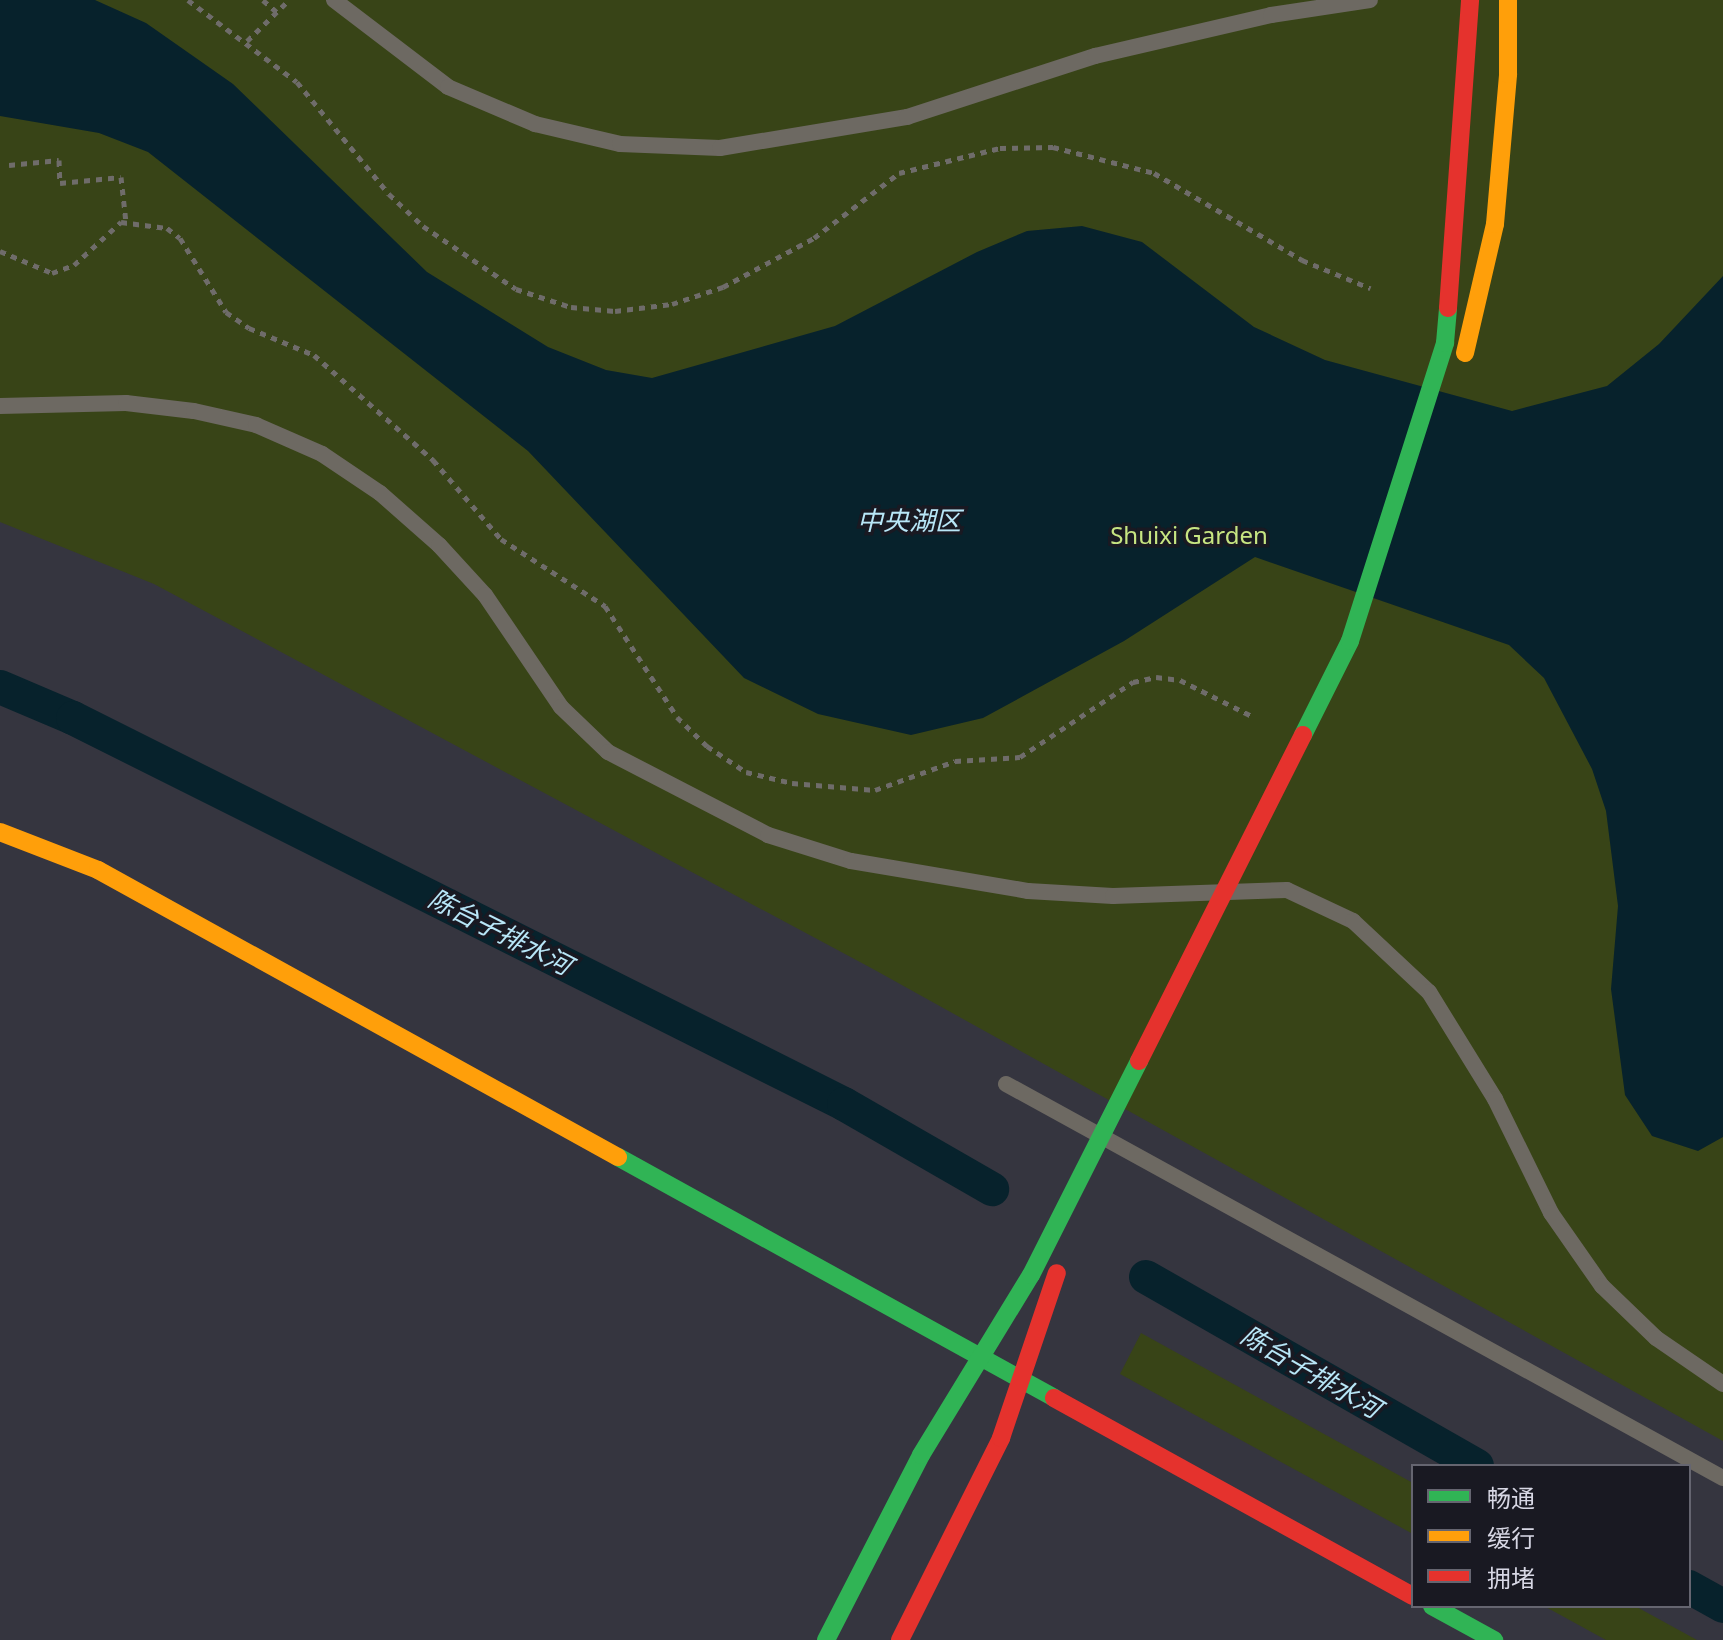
<!DOCTYPE html>
<meta charset="utf-8">
<style>
body{margin:0}
#map{position:relative;width:1723px;height:1640px;overflow:hidden;background:#35353f;font-family:"Noto Sans","Noto Sans SC",sans-serif}
div>[style]{position:absolute}
.green>*{inset:0;background:#384417}
.water>*{inset:0;background:#07222c}
.canal>*{height:34px;margin:-17px;padding:0 17px;transform-origin:17px;border-radius:17px;background:#07222c}
.path>*{height:5px;margin-top:-2.5px;transform-origin:0;background:repeating-linear-gradient(90deg,#6f6c6a 0 6px,transparent 0 12px)}
.lane>*{height:16px;margin:-8px;padding:0 8px;transform-origin:8px;border-radius:8px;background:#6d6962}
.fast>*{height:18px;margin:-9px;padding:0 9px;transform-origin:9px;border-radius:9px;background:#30b455}
.slow>*{height:18px;margin:-9px;padding:0 9px;transform-origin:9px;border-radius:9px;background:#ff9f0a}
.jam>*{height:18px;margin:-9px;padding:0 9px;transform-origin:9px;border-radius:9px;background:#e5322d}
span{translate:-50% -50%;white-space:nowrap;text-align:center;line-height:1.15;-webkit-text-stroke:7px #191922;paint-order:stroke}
.park-label{font-size:24px;color:#c7e582}
.water-label{font-size:26px;color:#b8e6f7;font-style:italic}
.legend{position:absolute;left:1411px;top:1464px;width:280px;height:144px;box-sizing:border-box;background:#191922;border:2px solid #656570;margin:0;padding:10px 14px;list-style:none;font-size:24px;color:#d7d7e4}
.legend li{display:flex;align-items:center;gap:16px;height:40px}
.legend b{width:40px;border:2px solid #656570}
</style>
<div id="map">
<div class="green">
<div style="clip-path:polygon(0 0,1723px 0,1723px 1441px,873px 969px,154px 584px,0 522px)"></div>
<div style="clip-path:polygon(1141px 1333px,1413px 1483px,1413px 1534px,1120px 1374px)"></div>
<div style="clip-path:polygon(1544px 1606px,1635px 1606px,1697px 1640px,1606px 1640px)"></div>
</div>
<div class="water">
<div style="clip-path:polygon(0 0,95px 0,146px 23px,233px 84px,427px 272px,548px 347px,606px 370px,652px 378px,835px 326px,977px 252px,1027px 231px,1082px 226px,1142px 242px,1254px 327px,1325px 360px,1512px 411px,1607px 386px,1659px 344px,1723px 276px,1723px 1137px,1698px 1151px,1652px 1136px,1625px 1095px,1611px 989px,1618px 906px,1606px 811px,1592px 769px,1544px 678px,1509px 645px,1255px 557px,1124px 641px,983px 718px,911px 735px,818px 714px,744px 678px,528px 451px,148px 152px,99px 133px,0 116px)"></div>
</div>
<div class="canal">
<div style="left:0;top:687px;width:79px;rotate:23deg"></div>
<div style="left:73px;top:718px;width:862px;rotate:26.59deg"></div>
<div style="left:844px;top:1104px;width:171px;rotate:29.9deg"></div>
<div style="left:1146px;top:1277px;width:381px;rotate:29.7deg"></div>
<div style="left:1689px;top:1587px;width:39px;rotate:29deg"></div>
</div>
<div class="path">
<div style="left:188px;top:0;width:136px;rotate:37deg"></div>
<div style="left:297px;top:82px;width:145px;rotate:50.6deg"></div>
<div style="left:389px;top:194px;width:47px;rotate:43.3deg"></div>
<div style="left:423px;top:226px;width:112px;rotate:34.1deg"></div>
<div style="left:516px;top:289px;width:58px;rotate:18.1deg"></div>
<div style="left:571px;top:307px;width:44px;rotate:5.2deg"></div>
<div style="left:615px;top:311px;width:57px;rotate:-7deg"></div>
<div style="left:672px;top:304px;width:54px;rotate:-18.4deg"></div>
<div style="left:723px;top:287px;width:103px;rotate:-28.3deg"></div>
<div style="left:814px;top:238px;width:107px;rotate:-37.4deg"></div>
<div style="left:899px;top:173px;width:104px;rotate:-13.9deg"></div>
<div style="left:1000px;top:148px;width:53px;rotate:-1.1deg"></div>
<div style="left:1053px;top:147px;width:104px;rotate:14.4deg"></div>
<div style="left:1154px;top:173px;width:172px;rotate:30.4deg"></div>
<div style="left:1302px;top:260px;width:74px;rotate:22.4deg"></div>
<div style="left:263px;top:0;width:18px;rotate:41deg"></div>
<div style="left:247px;top:41px;width:59px;rotate:-44.3deg"></div>
<div style="left:9px;top:165px;width:50px;rotate:-5.7deg"></div>
<div style="left:59px;top:160px;width:23px;rotate:88deg"></div>
<div style="left:60px;top:183px;width:61px;rotate:-5.6deg"></div>
<div style="left:121px;top:177px;width:45px;rotate:83.7deg"></div>
<div style="left:0;top:251px;width:56px;rotate:22.9deg"></div>
<div style="left:52px;top:273px;width:23px;rotate:-20deg"></div>
<div style="left:74px;top:265px;width:64px;rotate:-42.5deg"></div>
<div style="left:121px;top:222px;width:46px;rotate:7.4deg"></div>
<div style="left:167px;top:228px;width:16px;rotate:38deg"></div>
<div style="left:180px;top:238px;width:87px;rotate:58.1deg"></div>
<div style="left:226px;top:312px;width:28px;rotate:35deg"></div>
<div style="left:249px;top:328px;width:70px;rotate:22.6deg"></div>
<div style="left:314px;top:355px;width:159px;rotate:41.4deg"></div>
<div style="left:433px;top:460px;width:104px;rotate:49.3deg"></div>
<div style="left:501px;top:539px;width:124px;rotate:32.8deg"></div>
<div style="left:605px;top:606px;width:132px;rotate:57deg"></div>
<div style="left:677px;top:717px;width:42px;rotate:44deg"></div>
<div style="left:707px;top:746px;width:47px;rotate:33.7deg"></div>
<div style="left:746px;top:772px;width:47px;rotate:13.4deg"></div>
<div style="left:792px;top:783px;width:83px;rotate:4.8deg"></div>
<div style="left:875px;top:790px;width:85px;rotate:-19.9deg"></div>
<div style="left:955px;top:761px;width:65px;rotate:-3.5deg"></div>
<div style="left:1020px;top:757px;width:136px;rotate:-33.6deg"></div>
<div style="left:1133px;top:682px;width:24px;rotate:-12deg"></div>
<div style="left:1156px;top:677px;width:24px;rotate:7deg"></div>
<div style="left:1180px;top:680px;width:83px;rotate:26.6deg"></div>
</div>
<div class="lane">
<div style="left:334px;top:0;width:143px;rotate:37.3deg"></div>
<div style="left:448px;top:87px;width:95px;rotate:23deg"></div>
<div style="left:535px;top:124px;width:87px;rotate:13.2deg"></div>
<div style="left:620px;top:144px;width:100px;rotate:2.3deg"></div>
<div style="left:720px;top:148px;width:190px;rotate:-9.4deg"></div>
<div style="left:907px;top:117px;width:198px;rotate:-18deg"></div>
<div style="left:1095px;top:56px;width:181px;rotate:-13.1deg"></div>
<div style="left:1271px;top:15px;width:100px;rotate:-8.6deg"></div>
<div style="left:0;top:406px;width:126px;rotate:-1.4deg"></div>
<div style="left:126px;top:403px;width:68px;rotate:6.7deg"></div>
<div style="left:194px;top:411px;width:64px;rotate:12.7deg"></div>
<div style="left:256px;top:425px;width:72px;rotate:23.7deg"></div>
<div style="left:322px;top:454px;width:70px;rotate:33.9deg"></div>
<div style="left:380px;top:493px;width:79px;rotate:41.4deg"></div>
<div style="left:439px;top:545px;width:68px;rotate:47.4deg"></div>
<div style="left:485px;top:595px;width:135px;rotate:55.8deg"></div>
<div style="left:561px;top:707px;width:65px;rotate:43.8deg"></div>
<div style="left:608px;top:752px;width:180px;rotate:27.4deg"></div>
<div style="left:768px;top:835px;width:87px;rotate:17.4deg"></div>
<div style="left:851px;top:861px;width:180px;rotate:9.6deg"></div>
<div style="left:1028px;top:891px;width:85px;rotate:3.4deg"></div>
<div style="left:1113px;top:896px;width:174px;rotate:-2deg"></div>
<div style="left:1287px;top:890px;width:73px;rotate:25.2deg"></div>
<div style="left:1353px;top:921px;width:104px;rotate:43.1deg"></div>
<div style="left:1429px;top:992px;width:126px;rotate:58.3deg"></div>
<div style="left:1495px;top:1099px;width:127px;rotate:63.8deg"></div>
<div style="left:1551px;top:1213px;width:89px;rotate:55.1deg"></div>
<div style="left:1602px;top:1286px;width:75px;rotate:43.9deg"></div>
<div style="left:1656px;top:1338px;width:81px;rotate:34.5deg"></div>
<div style="left:1006px;top:1084px;width:818px;rotate:28.79deg"></div>
</div>
<div class="fast">
<div style="left:1303px;top:735px;width:105px;rotate:-63.4deg"></div>
<div style="left:1350px;top:641px;width:313px;rotate:-72.3deg"></div>
<div style="left:1445px;top:343px;width:35px;rotate:-85deg"></div>
<div style="left:618px;top:1157px;width:498px;rotate:28.9deg"></div>
<div style="left:1432px;top:1606px;width:71px;rotate:28.7deg"></div>
<div style="left:826px;top:1640px;width:208px;rotate:-62.8deg"></div>
<div style="left:921px;top:1455px;width:211px;rotate:-58.6deg"></div>
<div style="left:1031px;top:1275px;width:240px;rotate:-63.2deg"></div>
</div>
<div class="slow">
<div style="left:1465px;top:353px;width:132px;rotate:-76.9deg"></div>
<div style="left:1495px;top:224px;width:151px;rotate:-85deg"></div>
<div style="left:1508px;top:74px;width:74px;rotate:-90deg"></div>
<div style="left:0;top:832px;width:105px;rotate:21.2deg"></div>
<div style="left:98px;top:870px;width:594px;rotate:28.9deg"></div>
</div>
<div class="jam">
<div style="left:1448px;top:308px;width:309px;rotate:-85.9deg"></div>
<div style="left:1139px;top:1061px;width:365px;rotate:-63.3deg"></div>
<div style="left:1054px;top:1398px;width:410px;rotate:28.9deg"></div>
<div style="left:900px;top:1640px;width:226px;rotate:-63.4deg"></div>
<div style="left:1001px;top:1438px;width:174px;rotate:-71.3deg"></div>
</div>
<div class="park-label">
<span style="left:1189px;top:535px">Shuixi Garden</span>
</div>
<div class="water-label">
<span style="left:909px;top:521px">中央湖区</span>
<span style="left:500px;top:932px;rotate:27deg">陈台子排水河</span>
<span style="left:1311px;top:1372px;rotate:30deg">陈台子排水河</span>
</div>
<ul class="legend">
<li><b style="height:10px;background:#30b455"></b>畅通</li>
<li><b style="height:10px;background:#ff9f0a"></b>缓行</li>
<li><b style="height:10px;background:#e5322d"></b>拥堵</li>
</ul>
</div>
